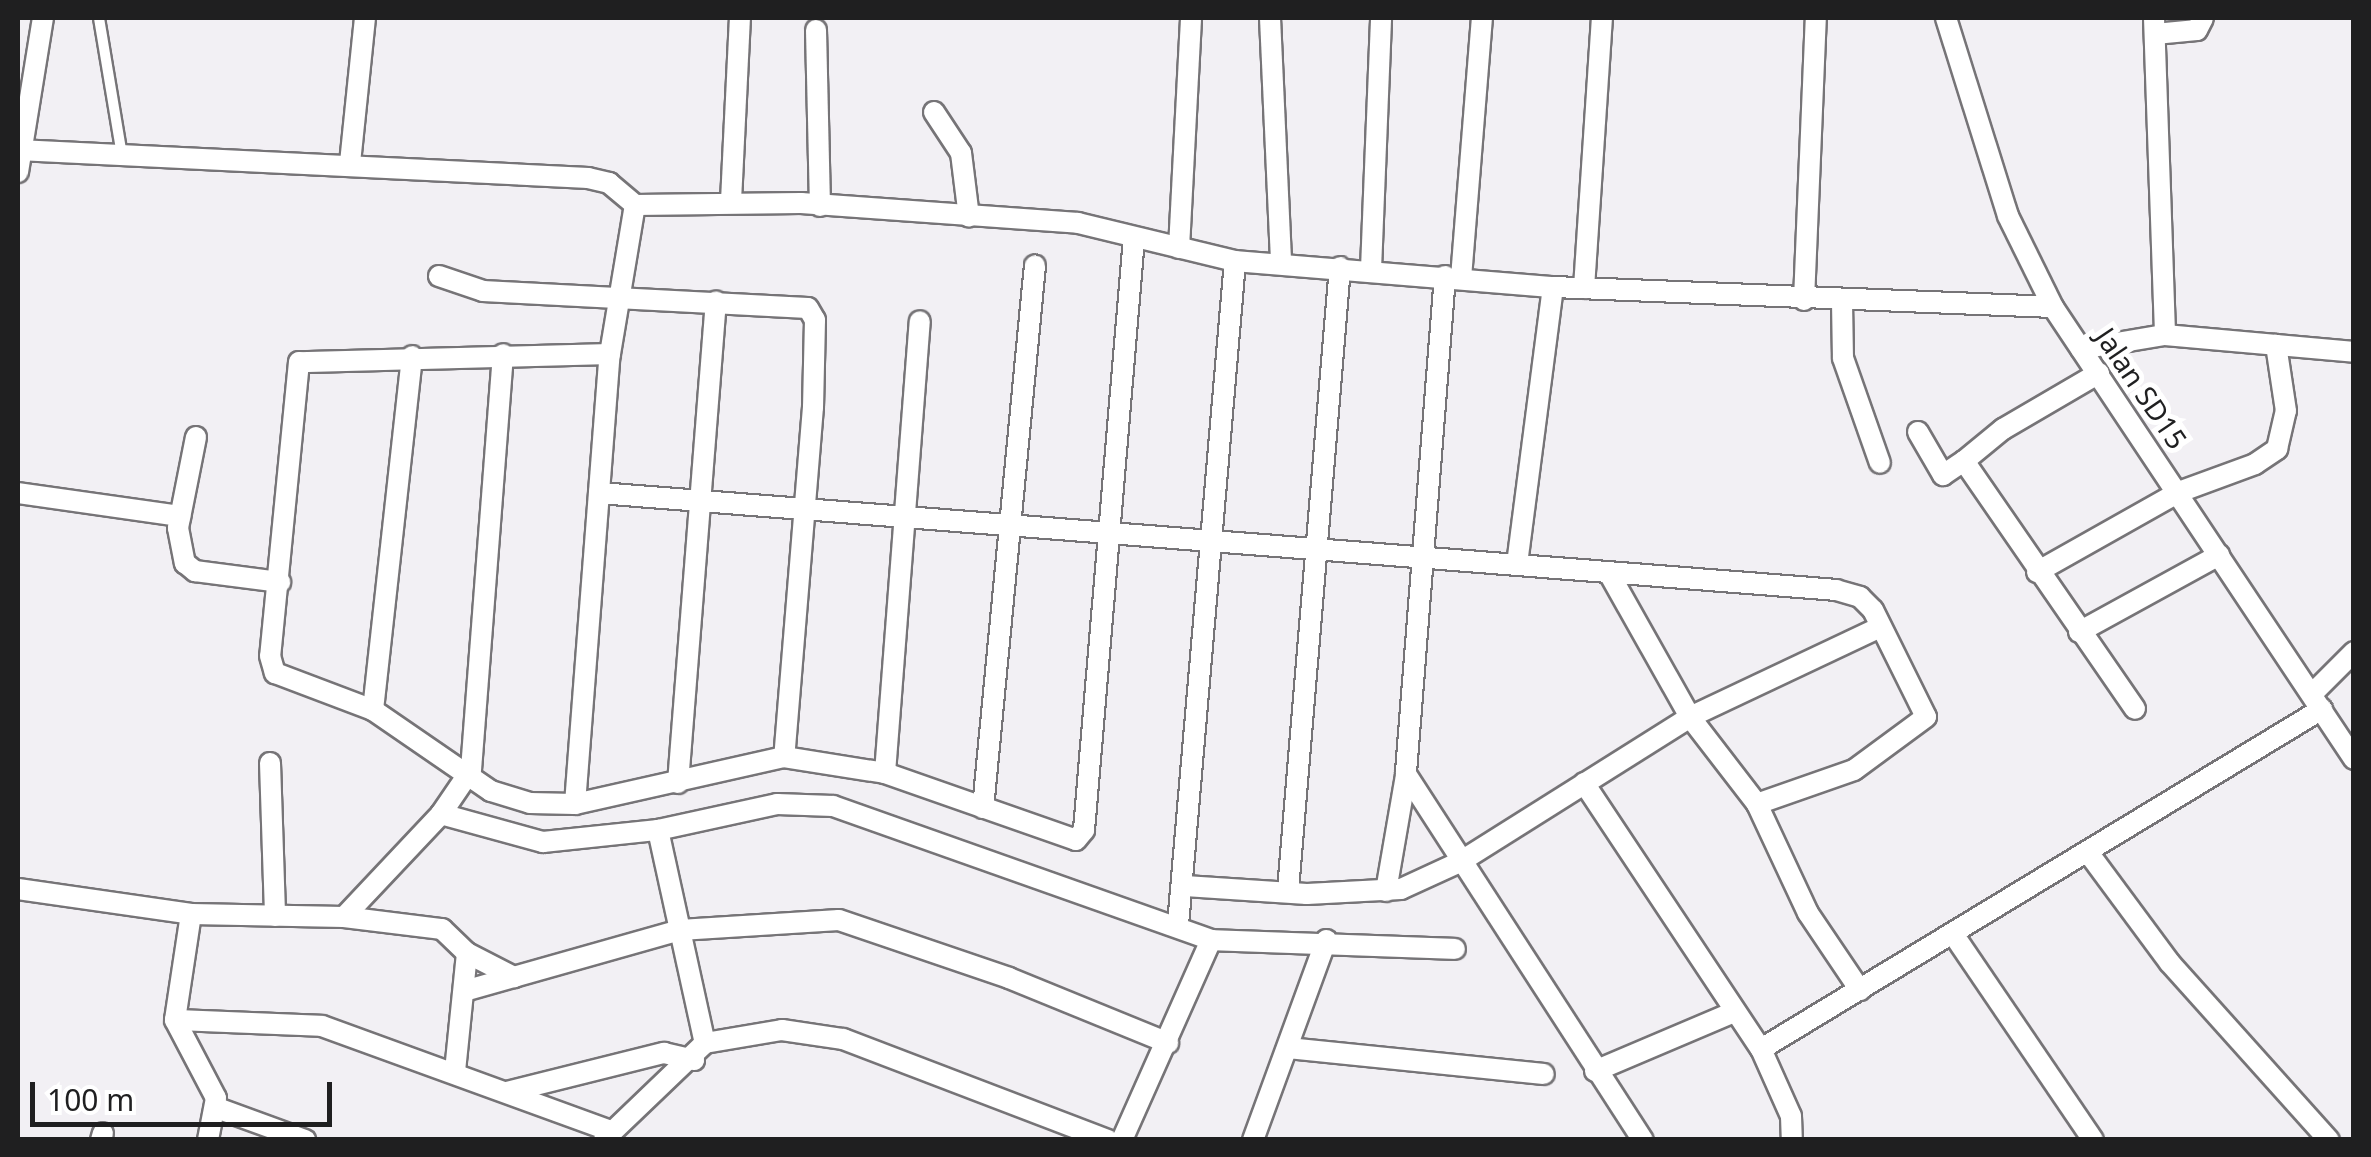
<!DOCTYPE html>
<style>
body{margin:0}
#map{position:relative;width:2371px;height:1157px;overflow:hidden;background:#f2f0f4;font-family:"Noto Sans",sans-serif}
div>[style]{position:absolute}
.roads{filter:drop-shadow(2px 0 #767477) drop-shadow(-2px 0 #767477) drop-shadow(0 2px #767477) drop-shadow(0 -2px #767477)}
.service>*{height:10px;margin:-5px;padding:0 5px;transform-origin:5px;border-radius:5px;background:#fff}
.minor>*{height:20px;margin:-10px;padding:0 10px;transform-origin:10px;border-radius:10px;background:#fff}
span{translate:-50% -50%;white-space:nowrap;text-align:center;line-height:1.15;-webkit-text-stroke:10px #fff;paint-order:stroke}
.street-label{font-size:28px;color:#1f1f20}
.frame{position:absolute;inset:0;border:20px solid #1f1f20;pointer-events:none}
.scale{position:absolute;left:30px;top:1082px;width:302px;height:45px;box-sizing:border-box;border:5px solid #1f1f20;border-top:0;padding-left:12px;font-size:30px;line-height:35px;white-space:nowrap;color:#1f1f20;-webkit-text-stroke:8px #fff;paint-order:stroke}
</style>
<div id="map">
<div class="roads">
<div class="service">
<div style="left:99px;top:18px;width:139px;rotate:80.5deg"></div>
</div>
<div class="minor">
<div style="left:1270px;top:18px;width:245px;rotate:87.4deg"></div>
<div style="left:1946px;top:18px;width:207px;rotate:72.6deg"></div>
<div style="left:2008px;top:216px;width:102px;rotate:63.7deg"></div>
<div style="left:2053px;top:307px;width:543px;rotate:56.34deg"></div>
<div style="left:2154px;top:18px;width:317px;rotate:88deg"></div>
<div style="left:816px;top:30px;width:176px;rotate:88.7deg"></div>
<div style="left:2155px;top:34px;width:42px;rotate:-5.4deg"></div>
<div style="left:2197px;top:30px;width:13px;rotate:-63deg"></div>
<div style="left:934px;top:112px;width:49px;rotate:56.6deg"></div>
<div style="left:961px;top:153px;width:64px;rotate:82.9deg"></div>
<div style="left:18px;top:150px;width:571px;rotate:2.81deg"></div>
<div style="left:588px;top:178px;width:22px;rotate:13deg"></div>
<div style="left:609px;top:183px;width:34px;rotate:40deg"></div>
<div style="left:635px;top:205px;width:166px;rotate:-0.7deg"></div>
<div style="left:801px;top:203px;width:278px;rotate:4.1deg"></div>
<div style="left:1078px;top:223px;width:162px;rotate:13.6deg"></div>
<div style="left:1235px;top:261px;width:319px;rotate:4.7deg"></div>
<div style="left:1553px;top:287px;width:500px;rotate:2.29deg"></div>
<div style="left:350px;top:163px;width:146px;rotate:-84.1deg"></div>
<div style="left:18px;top:172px;width:156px;rotate:-80.8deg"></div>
<div style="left:731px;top:201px;width:183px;rotate:-87.2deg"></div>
<div style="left:1179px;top:248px;width:230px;rotate:-87deg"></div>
<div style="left:1371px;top:269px;width:251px;rotate:-87.7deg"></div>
<div style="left:439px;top:276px;width:46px;rotate:18.8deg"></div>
<div style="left:483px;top:291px;width:325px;rotate:3deg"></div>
<div style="left:808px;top:308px;width:14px;rotate:60deg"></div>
<div style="left:815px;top:320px;width:87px;rotate:91.3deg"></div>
<div style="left:813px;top:407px;width:351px;rotate:94.7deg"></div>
<div style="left:1445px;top:276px;width:500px;rotate:94.5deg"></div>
<div style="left:1406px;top:774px;width:436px;rotate:57.1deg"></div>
<div style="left:1461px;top:278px;width:261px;rotate:-85.4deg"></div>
<div style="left:1584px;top:288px;width:271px;rotate:-86.2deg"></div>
<div style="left:1804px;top:300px;width:282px;rotate:-87.6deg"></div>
<div style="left:1842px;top:302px;width:56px;rotate:89deg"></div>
<div style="left:1843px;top:358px;width:111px;rotate:70.6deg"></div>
<div style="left:2081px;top:349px;width:85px;rotate:-9.5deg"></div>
<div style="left:2165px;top:335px;width:190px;rotate:5.1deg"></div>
<div style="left:610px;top:354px;width:311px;rotate:178.5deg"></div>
<div style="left:299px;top:362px;width:295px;rotate:95.6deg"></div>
<div style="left:270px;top:656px;width:18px;rotate:74deg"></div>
<div style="left:275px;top:673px;width:105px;rotate:20.7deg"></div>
<div style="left:373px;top:710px;width:143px;rotate:34.5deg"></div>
<div style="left:491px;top:791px;width:41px;rotate:17.1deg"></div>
<div style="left:530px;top:803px;width:45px;rotate:1.3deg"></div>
<div style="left:575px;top:804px;width:214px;rotate:-12.7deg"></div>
<div style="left:784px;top:757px;width:102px;rotate:9deg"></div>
<div style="left:885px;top:773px;width:202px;rotate:19.3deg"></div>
<div style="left:1076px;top:840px;width:13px;rotate:-51deg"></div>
<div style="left:1084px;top:830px;width:594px;rotate:-85.17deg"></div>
<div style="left:2099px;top:373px;width:111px;rotate:149.7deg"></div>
<div style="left:2003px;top:429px;width:50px;rotate:140.6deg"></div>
<div style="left:1964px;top:461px;width:301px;rotate:55.4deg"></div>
<div style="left:1918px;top:432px;width:50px;rotate:59.8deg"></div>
<div style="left:1943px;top:475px;width:25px;rotate:-34deg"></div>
<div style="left:196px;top:437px;width:93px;rotate:101.2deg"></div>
<div style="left:178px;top:528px;width:36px;rotate:79deg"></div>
<div style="left:185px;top:563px;width:13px;rotate:39deg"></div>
<div style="left:195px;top:571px;width:86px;rotate:7.4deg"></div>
<div style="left:18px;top:493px;width:164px;rotate:8.1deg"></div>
<div style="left:599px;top:493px;width:1241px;rotate:4.48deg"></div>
<div style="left:1836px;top:590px;width:25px;rotate:16deg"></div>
<div style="left:1860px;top:597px;width:18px;rotate:45deg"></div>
<div style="left:1873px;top:610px;width:119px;rotate:63.6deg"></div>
<div style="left:1926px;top:717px;width:89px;rotate:143.6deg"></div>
<div style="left:1854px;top:770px;width:103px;rotate:160.7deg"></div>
<div style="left:1757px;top:804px;width:110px;rotate:-127.6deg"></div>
<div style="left:1690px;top:717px;width:163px;rotate:-119.4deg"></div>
<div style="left:1517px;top:564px;width:279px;rotate:-82.6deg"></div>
<div style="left:2037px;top:572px;width:163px;rotate:-29.4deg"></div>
<div style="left:2179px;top:492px;width:81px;rotate:-20.2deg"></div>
<div style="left:2255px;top:464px;width:27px;rotate:-34deg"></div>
<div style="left:2277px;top:449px;width:39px;rotate:-77deg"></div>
<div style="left:2286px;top:411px;width:67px;rotate:-98.6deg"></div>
<div style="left:2079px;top:632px;width:160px;rotate:-28.8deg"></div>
<div style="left:2313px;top:693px;width:58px;rotate:-45deg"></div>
<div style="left:373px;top:710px;width:356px;rotate:-83.7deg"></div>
<div style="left:270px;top:763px;width:153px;rotate:88.1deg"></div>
<div style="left:885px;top:773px;width:453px;rotate:-85.6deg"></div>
<div style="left:678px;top:783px;width:483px;rotate:-85.5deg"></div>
<div style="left:1584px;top:783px;width:320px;rotate:56.4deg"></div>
<div style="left:1761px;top:1049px;width:73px;rotate:65.9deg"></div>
<div style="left:1791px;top:1116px;width:24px;rotate:88deg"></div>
<div style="left:575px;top:804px;width:451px;rotate:-85.6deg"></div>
<div style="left:610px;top:354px;width:151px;rotate:-80.5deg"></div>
<div style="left:1757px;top:804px;width:120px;rotate:64.9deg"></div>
<div style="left:1808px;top:913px;width:93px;rotate:56deg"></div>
<div style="left:983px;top:808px;width:545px;rotate:-84.53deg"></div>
<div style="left:441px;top:814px;width:106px;rotate:15.4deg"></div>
<div style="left:543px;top:842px;width:116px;rotate:-6deg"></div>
<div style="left:658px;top:830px;width:218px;rotate:77.6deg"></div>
<div style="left:705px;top:1043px;width:140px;rotate:136.2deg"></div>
<div style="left:658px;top:830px;width:122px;rotate:-12.3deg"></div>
<div style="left:777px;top:804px;width:56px;rotate:2deg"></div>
<div style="left:833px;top:806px;width:401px;rotate:19.5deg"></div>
<div style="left:1211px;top:940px;width:244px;rotate:2.1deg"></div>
<div style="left:2090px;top:855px;width:134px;rotate:53.5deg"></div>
<div style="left:2170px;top:963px;width:238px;rotate:48.1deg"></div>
<div style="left:1185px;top:886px;width:122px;rotate:3.8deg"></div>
<div style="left:1307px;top:894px;width:94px;rotate:-3deg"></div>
<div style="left:1401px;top:889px;width:65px;rotate:-24.6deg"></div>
<div style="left:1460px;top:862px;width:272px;rotate:-32.2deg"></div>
<div style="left:1690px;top:717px;width:210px;rotate:-25.3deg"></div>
<div style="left:18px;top:889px;width:175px;rotate:8.2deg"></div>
<div style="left:191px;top:914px;width:153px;rotate:1.1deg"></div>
<div style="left:344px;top:917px;width:99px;rotate:7deg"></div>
<div style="left:442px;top:929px;width:35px;rotate:44deg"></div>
<div style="left:467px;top:953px;width:120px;rotate:95.8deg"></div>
<div style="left:1288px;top:890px;width:625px;rotate:-85.23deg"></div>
<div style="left:1386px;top:891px;width:118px;rotate:-80.2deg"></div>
<div style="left:191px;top:914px;width:107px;rotate:98.6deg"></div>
<div style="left:175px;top:1020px;width:88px;rotate:62.3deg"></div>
<div style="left:216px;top:1098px;width:43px;rotate:100.8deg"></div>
<div style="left:344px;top:917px;width:141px;rotate:-46.7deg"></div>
<div style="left:441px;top:814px;width:53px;rotate:-55.7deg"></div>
<div style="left:471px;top:770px;width:417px;rotate:-85.6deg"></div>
<div style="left:1178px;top:925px;width:666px;rotate:-85.09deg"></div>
<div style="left:1953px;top:934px;width:249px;rotate:55.8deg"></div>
<div style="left:467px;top:953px;width:53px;rotate:27.1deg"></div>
<div style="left:468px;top:990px;width:220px;rotate:-15.8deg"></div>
<div style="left:680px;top:930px;width:159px;rotate:-3.6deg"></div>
<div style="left:839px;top:920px;width:180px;rotate:18.8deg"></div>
<div style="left:1009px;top:978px;width:172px;rotate:22.2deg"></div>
<div style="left:175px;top:1020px;width:147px;rotate:2.3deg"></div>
<div style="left:322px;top:1026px;width:304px;rotate:20deg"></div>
<div style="left:705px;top:1043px;width:78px;rotate:-9.6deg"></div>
<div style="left:782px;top:1030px;width:62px;rotate:8.4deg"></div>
<div style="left:843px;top:1039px;width:284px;rotate:20.9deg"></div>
<div style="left:1288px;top:1048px;width:257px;rotate:5.8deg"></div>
<div style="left:1761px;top:1049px;width:656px;rotate:-31.22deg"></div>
<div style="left:1595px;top:1071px;width:151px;rotate:-23deg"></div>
<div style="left:507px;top:1092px;width:162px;rotate:-14deg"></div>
<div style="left:664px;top:1053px;width:31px;rotate:13deg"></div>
<div style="left:217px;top:1108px;width:94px;rotate:20deg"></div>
<div style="left:101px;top:1140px;width:7px;rotate:-74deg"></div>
<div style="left:1122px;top:1140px;width:219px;rotate:-66deg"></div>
<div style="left:1253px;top:1140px;width:213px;rotate:-69.9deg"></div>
</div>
</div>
<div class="street-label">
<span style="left:2142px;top:388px;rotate:56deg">Jalan SD15</span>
</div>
<div class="frame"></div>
<div class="scale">100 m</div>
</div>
